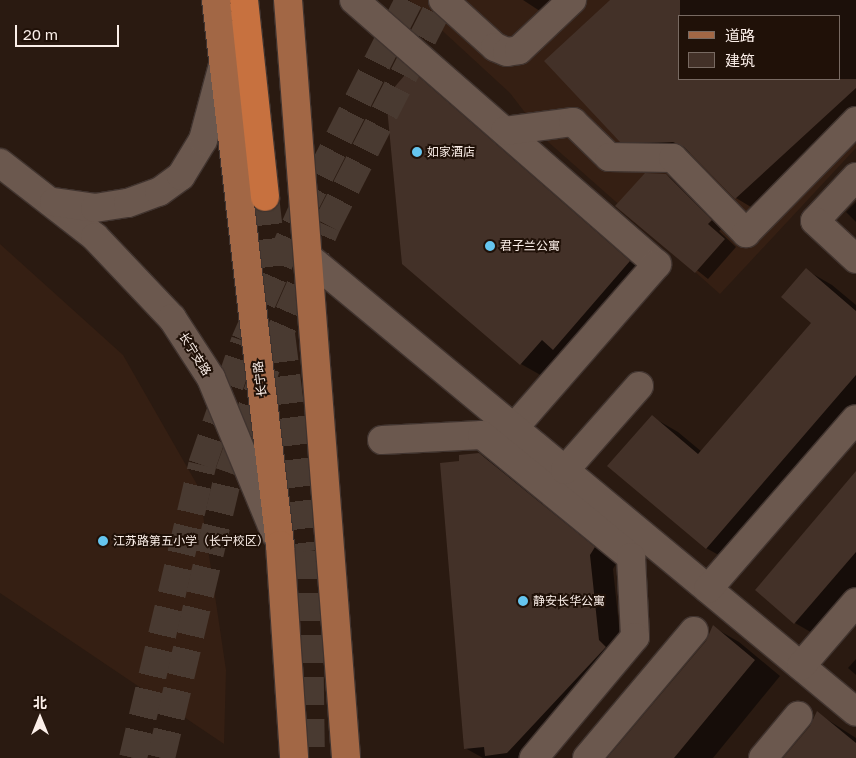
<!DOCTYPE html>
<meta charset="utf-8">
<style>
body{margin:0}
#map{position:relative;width:856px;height:758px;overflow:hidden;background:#2a1a11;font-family:"Golos Text","Noto Sans SC",sans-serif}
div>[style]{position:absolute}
.built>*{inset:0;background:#351f13}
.shadow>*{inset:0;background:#0007}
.building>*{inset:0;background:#433128}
.highway-tunnel>*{height:28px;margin-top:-14px;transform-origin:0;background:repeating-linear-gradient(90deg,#493a31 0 28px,transparent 0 42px)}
.roads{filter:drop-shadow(1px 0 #41342f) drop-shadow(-1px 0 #41342f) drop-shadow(0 1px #41342f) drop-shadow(0 -1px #41342f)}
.minor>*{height:28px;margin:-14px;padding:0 14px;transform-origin:14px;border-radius:14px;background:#6b584e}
.major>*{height:28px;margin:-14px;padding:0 14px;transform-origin:14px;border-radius:14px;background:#a26745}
.highway>*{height:28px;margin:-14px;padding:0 14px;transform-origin:14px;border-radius:14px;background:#c7713f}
.dots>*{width:14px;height:14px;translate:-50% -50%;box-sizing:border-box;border:2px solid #201108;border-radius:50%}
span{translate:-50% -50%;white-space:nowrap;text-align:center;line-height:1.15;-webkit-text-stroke:4px #201108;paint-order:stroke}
.poi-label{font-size:12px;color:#fbefe9}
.left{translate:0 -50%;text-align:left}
.street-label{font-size:12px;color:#fbefe9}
.legend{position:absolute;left:678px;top:15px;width:162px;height:65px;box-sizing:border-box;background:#201108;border:1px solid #786a62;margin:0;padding:6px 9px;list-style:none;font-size:15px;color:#fbefe9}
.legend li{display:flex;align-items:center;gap:10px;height:25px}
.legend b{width:25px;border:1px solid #786a62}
.north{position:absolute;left:15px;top:693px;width:50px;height:50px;-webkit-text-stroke:4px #201108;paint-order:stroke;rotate:0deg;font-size:14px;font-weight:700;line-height:20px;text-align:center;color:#fbefe9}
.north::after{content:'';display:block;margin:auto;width:18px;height:22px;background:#fbefe9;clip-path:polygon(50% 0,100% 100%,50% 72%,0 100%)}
.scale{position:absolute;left:15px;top:25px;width:104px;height:22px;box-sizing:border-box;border:2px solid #fbefe9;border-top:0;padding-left:6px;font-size:15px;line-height:18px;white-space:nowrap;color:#fbefe9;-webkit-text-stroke:4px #201108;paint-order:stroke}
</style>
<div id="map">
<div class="built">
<div style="clip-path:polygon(evenodd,409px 0,856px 0,856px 148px,720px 294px,546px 140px,510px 93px,409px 0,680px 16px,840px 16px,840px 79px,680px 79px,680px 16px)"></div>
<div style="clip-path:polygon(0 244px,123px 355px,199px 488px,226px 670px,224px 744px,0 593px)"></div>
</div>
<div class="shadow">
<div style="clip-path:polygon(523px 0,562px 0,546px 15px)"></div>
<div style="clip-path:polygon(evenodd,612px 0,856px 0,856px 118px,756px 210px,736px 198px,692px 153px,641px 152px,621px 141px,612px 0,680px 16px,840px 16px,840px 79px,680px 79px,680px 16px)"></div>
<div style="clip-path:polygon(410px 71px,433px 84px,652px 275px,544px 377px,521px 364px)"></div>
<div style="clip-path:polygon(666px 175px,678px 182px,723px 228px,719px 231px,736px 247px,708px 279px,617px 206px)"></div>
<div style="clip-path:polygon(856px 202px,856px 222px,846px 212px)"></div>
<div style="clip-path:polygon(806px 270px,832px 285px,856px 305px,856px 421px,733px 563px,706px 548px,652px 417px,678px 432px,702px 452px,812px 323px)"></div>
<div style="clip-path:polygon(479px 454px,503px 468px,617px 562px,613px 569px,622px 654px,539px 758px,483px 758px,465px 748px,461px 462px)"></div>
<div style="clip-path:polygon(856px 473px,856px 598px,821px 638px,795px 623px,756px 590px)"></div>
<div style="clip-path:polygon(713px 627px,739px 642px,780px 676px,713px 758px,607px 758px,707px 642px)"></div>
<div style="clip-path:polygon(856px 659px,856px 675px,848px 668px)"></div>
<div style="clip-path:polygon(817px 713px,856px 738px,856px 758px,785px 758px,811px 727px)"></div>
</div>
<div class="building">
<div style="clip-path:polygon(610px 0,680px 0,680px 79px,856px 79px,856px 88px,735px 199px,684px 147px,673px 142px,620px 142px,544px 61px)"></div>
<div style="clip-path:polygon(410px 69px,630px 261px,553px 350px,542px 340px,520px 365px,402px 264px,386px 97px)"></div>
<div style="clip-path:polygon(645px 173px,666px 174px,712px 220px,708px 224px,725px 239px,695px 273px,615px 206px)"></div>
<div style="clip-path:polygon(806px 268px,856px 311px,856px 375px,706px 549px,607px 466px,652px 415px,698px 454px,811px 323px,781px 297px)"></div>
<div style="clip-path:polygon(479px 453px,595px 547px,590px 555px,599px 640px,606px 647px,507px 753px,485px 756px,484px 747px,464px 749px,440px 463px,459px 461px,459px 455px)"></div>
<div style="clip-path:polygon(856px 471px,856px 552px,794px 624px,755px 590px)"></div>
<div style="clip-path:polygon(713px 625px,755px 660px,674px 758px,607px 758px,706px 641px)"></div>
<div style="clip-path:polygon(817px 711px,856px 743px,856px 758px,783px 758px,810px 726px)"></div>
</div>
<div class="highway-tunnel">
<div style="left:265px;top:197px;width:78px;rotate:83.3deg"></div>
<div style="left:281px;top:334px;width:219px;rotate:82.9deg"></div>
<div style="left:308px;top:551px;width:207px;rotate:89.2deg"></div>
<div style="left:133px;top:758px;width:301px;rotate:-76.7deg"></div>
<div style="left:202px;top:465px;width:131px;rotate:-70.9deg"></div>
<div style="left:245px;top:341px;width:140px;rotate:-66.4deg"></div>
<div style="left:301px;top:213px;width:239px;rotate:-63.1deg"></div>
<div style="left:161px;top:758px;width:293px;rotate:-76.6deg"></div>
<div style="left:229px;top:473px;width:129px;rotate:-70.6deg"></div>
<div style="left:272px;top:351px;width:137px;rotate:-66.4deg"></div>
<div style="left:327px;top:225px;width:253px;rotate:-62.9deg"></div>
</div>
<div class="roads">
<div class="minor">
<div style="left:354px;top:0;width:402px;rotate:41.1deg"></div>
<div style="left:657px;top:264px;width:218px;rotate:131.1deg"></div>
<div style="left:443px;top:0;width:70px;rotate:42.1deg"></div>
<div style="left:495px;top:47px;width:13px;rotate:23deg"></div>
<div style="left:507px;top:52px;width:12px;rotate:-9deg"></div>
<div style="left:519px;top:50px;width:73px;rotate:-43.3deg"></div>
<div style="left:505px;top:131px;width:69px;rotate:-7.5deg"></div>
<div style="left:573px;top:122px;width:50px;rotate:44.2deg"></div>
<div style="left:609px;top:157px;width:64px;rotate:0.9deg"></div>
<div style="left:673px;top:158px;width:105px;rotate:45.8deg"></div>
<div style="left:746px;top:233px;width:157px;rotate:-45.5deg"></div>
<div style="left:0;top:163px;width:120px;rotate:37.9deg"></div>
<div style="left:95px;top:237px;width:112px;rotate:46.5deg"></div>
<div style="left:172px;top:318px;width:72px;rotate:57deg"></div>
<div style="left:211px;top:378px;width:168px;rotate:67.6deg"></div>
<div style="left:856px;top:177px;width:60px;rotate:133deg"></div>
<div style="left:815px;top:221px;width:56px;rotate:42.8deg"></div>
<div style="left:54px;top:202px;width:41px;rotate:8.3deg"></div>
<div style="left:95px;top:208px;width:33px;rotate:-9deg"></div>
<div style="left:128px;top:203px;width:33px;rotate:-20deg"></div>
<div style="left:159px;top:192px;width:27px;rotate:-36deg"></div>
<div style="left:181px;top:176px;width:42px;rotate:-58.6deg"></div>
<div style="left:203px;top:140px;width:78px;rotate:-75.1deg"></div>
<div style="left:308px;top:257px;width:712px;rotate:39.7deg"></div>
<div style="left:382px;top:440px;width:100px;rotate:-2.9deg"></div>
<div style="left:482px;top:435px;width:193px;rotate:39.3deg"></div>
<div style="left:631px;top:557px;width:80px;rotate:87.1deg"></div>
<div style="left:635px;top:637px;width:158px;rotate:129.9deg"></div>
<div style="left:565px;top:470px;width:112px;rotate:-48.6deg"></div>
<div style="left:708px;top:589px;width:225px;rotate:-49deg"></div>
<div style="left:801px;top:666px;width:84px;rotate:-49.3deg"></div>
<div style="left:587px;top:758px;width:166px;rotate:-49.9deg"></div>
<div style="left:763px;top:758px;width:55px;rotate:-50.2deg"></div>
</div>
<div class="major">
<div style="left:216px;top:0;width:549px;rotate:83.3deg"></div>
<div style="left:280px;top:545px;width:213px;rotate:86.2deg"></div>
<div style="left:288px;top:0;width:760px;rotate:85.62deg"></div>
</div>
<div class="highway">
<div style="left:244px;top:0;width:198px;rotate:83.9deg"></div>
</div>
</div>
<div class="dots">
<div style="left:417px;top:152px;background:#65c5ef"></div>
<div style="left:490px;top:246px;background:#65c5ef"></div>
<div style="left:103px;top:541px;background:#65c5ef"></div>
<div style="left:523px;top:601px;background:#65c5ef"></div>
</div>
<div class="poi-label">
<span class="left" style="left:427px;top:152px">如家酒店</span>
<span class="left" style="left:500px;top:246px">君子兰公寓</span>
<span class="left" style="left:113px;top:541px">江苏路第五小学（长宁校区）</span>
<span class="left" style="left:533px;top:601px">静安长华公寓</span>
</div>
<div class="street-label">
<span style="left:195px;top:354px;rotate:58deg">长宁支路</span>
<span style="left:260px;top:379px;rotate:-97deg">长宁路</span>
</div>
<ul class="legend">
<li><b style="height:6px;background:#a26745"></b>道路</li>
<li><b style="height:14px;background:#433128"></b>建筑</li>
</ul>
<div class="north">北</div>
<div class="scale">20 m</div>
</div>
